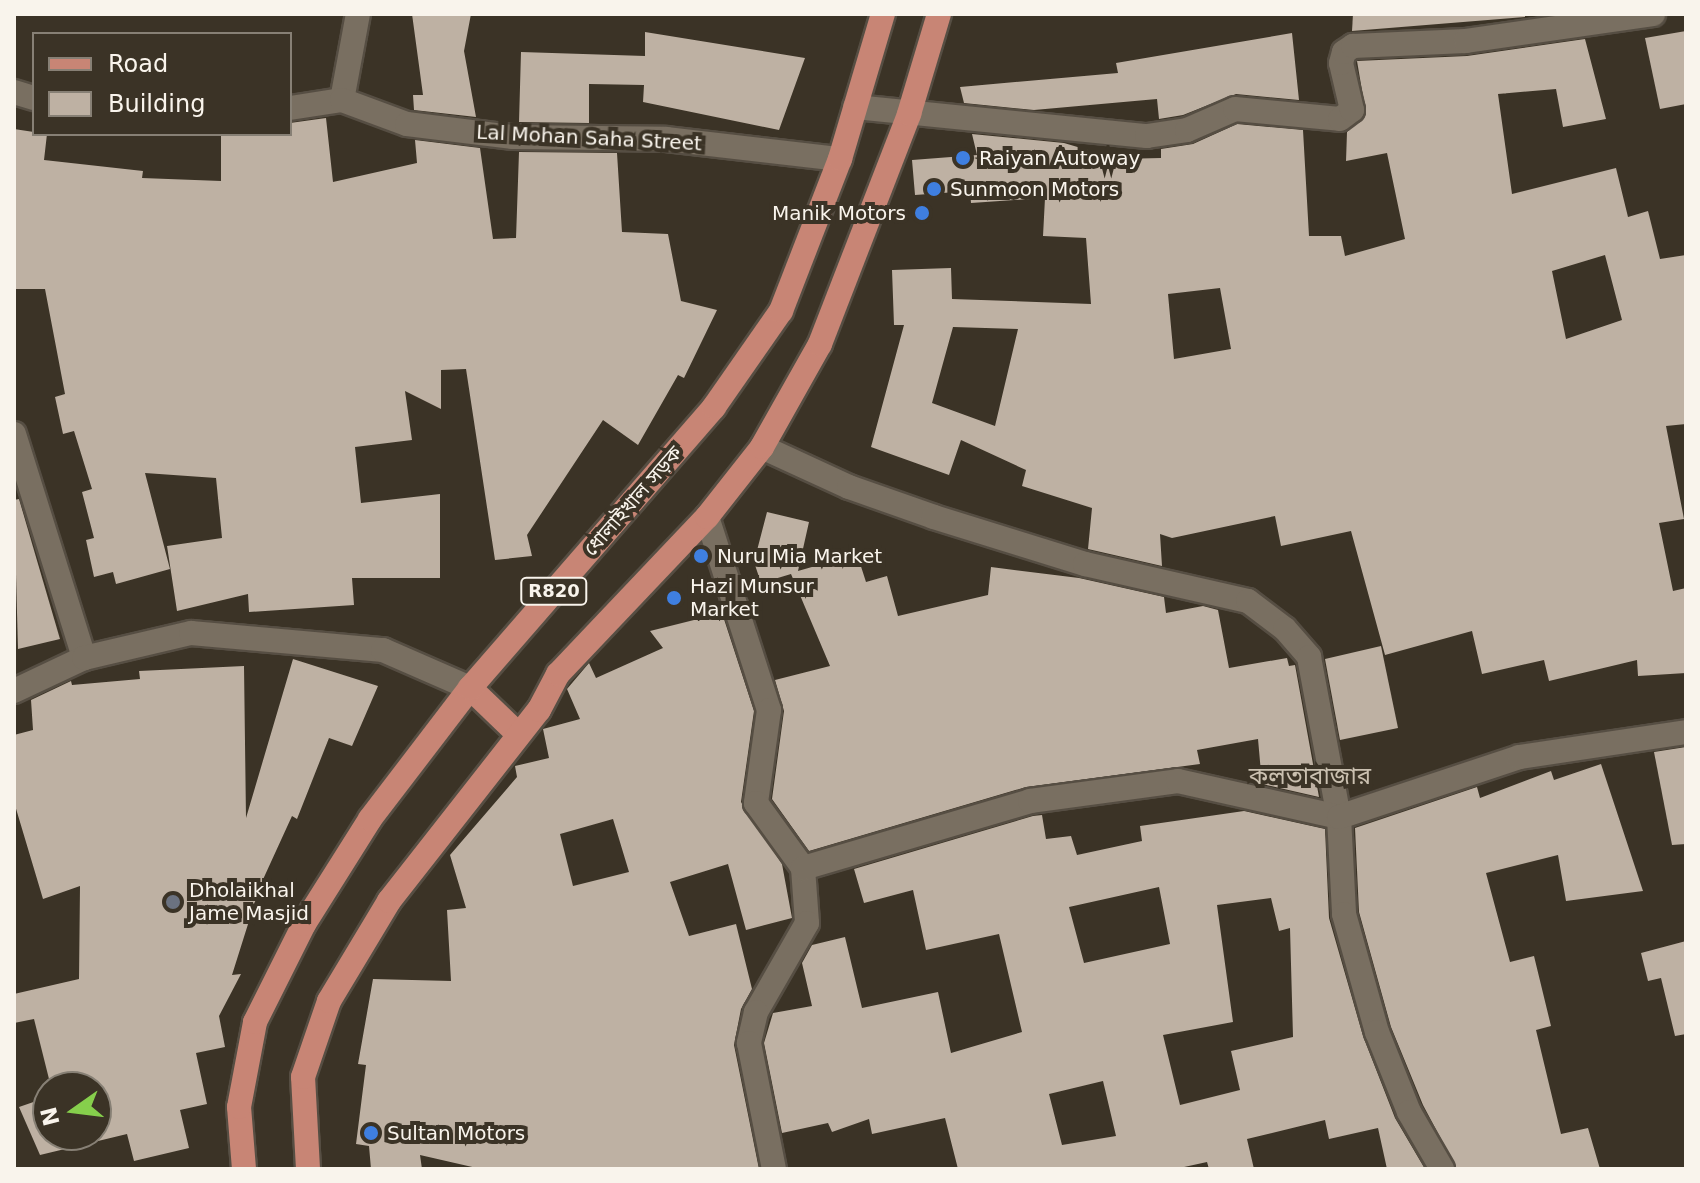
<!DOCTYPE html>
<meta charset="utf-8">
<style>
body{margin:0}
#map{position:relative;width:1700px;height:1183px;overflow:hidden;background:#3b3326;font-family:"DejaVu Sans","Noto Sans Bengali",sans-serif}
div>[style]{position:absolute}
.building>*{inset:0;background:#beb1a3}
.roads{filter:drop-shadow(2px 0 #564e43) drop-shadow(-2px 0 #564e43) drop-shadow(0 2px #564e43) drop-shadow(0 -2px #564e43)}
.minor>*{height:24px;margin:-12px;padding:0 12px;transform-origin:12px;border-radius:12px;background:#796f61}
.major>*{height:24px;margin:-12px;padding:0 12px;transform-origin:12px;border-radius:12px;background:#c88575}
.dots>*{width:22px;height:22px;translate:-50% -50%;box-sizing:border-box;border:4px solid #3b3326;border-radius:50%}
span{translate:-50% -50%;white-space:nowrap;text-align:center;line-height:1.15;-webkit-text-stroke:8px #3b3326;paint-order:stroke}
.shield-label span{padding:2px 6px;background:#3b3326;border:2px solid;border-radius:6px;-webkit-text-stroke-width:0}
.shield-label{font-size:18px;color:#f9f4ec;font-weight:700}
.street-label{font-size:20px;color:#f9f4ec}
.poi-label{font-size:20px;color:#f9f4ec}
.left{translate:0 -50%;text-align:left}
.right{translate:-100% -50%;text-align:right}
.quarter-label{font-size:24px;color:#cac0b0}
.frame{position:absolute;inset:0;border:16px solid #f9f4ec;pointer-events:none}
.legend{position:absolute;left:32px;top:32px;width:260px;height:104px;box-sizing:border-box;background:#3b3326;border:2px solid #878075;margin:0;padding:10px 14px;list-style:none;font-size:24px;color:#f9f4ec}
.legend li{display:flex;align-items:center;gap:16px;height:40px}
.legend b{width:40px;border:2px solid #878075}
.north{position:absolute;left:32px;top:1071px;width:80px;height:80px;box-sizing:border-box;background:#3b3326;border:2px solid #878075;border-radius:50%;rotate:256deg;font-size:22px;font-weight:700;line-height:32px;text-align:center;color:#f9f4ec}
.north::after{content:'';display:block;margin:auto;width:28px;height:36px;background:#86cf4c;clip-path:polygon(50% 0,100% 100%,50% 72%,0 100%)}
</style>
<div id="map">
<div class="building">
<div style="clip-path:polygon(412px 14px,471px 14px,464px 51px,476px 117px,414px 110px,413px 95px,423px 95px)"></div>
<div style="clip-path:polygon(1353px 14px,1525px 14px,1525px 17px,1352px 31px)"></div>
<div style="clip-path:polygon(1686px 31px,1686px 104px,1660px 109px,1645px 38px)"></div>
<div style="clip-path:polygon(645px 32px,805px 58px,779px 130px,643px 102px,644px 85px,589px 84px,589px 123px,519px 122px,521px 52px,645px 56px)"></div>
<div style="clip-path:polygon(1292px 33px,1299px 100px,1236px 94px,1183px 115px,1159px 119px,1157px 99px,1034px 110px,964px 103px,960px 87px,1118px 73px,1116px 63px)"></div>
<div style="clip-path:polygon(evenodd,1585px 39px,1606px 119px,1563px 127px,1556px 89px,1498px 94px,1512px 194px,1616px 168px,1628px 217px,1648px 211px,1660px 259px,1686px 255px,1686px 424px,1666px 426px,1684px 519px,1659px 523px,1673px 591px,1686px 588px,1686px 673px,1638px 676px,1637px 660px,1549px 681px,1544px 660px,1482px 674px,1472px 631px,1385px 655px,1351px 531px,1281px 546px,1275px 516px,1172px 538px,1160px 534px,1162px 566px,1088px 549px,1092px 508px,1022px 486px,1026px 470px,961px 440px,949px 475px,871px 447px,904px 325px,894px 325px,892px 270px,951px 268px,952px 299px,1091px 304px,1086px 238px,1043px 236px,1045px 198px,971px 203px,970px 191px,915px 195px,912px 160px,977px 155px,972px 134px,1064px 143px,1118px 159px,1161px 158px,1161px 149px,1193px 144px,1237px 124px,1303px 130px,1309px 236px,1341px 236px,1345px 256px,1405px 239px,1387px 153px,1346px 161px,1347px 132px,1366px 114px,1357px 61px,1467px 56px,1585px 39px,1605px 255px,1622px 320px,1566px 339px,1552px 271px,1605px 255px,1585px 39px,1220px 288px,1231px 349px,1174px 359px,1168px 294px,1220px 288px,1585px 39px,953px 327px,1018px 329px,995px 426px,932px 403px,953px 327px)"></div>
<div style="clip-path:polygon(326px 118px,333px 182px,417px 163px,415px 140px,480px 148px,493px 239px,516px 238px,519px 152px,617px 153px,622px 232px,668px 234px,681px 301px,717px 310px,684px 378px,678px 375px,638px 445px,603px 420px,527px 535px,532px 556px,495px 560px,466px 369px,441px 370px,441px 409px,405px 391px,412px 440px,355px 447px,361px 503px,440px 494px,440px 578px,352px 578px,354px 605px,249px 612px,248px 594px,177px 611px,167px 546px,222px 538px,216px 478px,145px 473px,170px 569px,116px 584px,113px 572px,94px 577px,86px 540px,94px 538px,82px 492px,92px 489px,74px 431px,63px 434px,55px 397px,65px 394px,45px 289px,14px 289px,14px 129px,47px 134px,44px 160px,143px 171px,142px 178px,221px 181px,221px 134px,290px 134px,290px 123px)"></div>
<div style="clip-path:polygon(19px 499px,60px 639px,18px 649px,14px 500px)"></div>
<div style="clip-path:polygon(767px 512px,809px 522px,798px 571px,857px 554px,866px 582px,887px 576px,898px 616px,988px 595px,991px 567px,1079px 578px,1164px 597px,1166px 613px,1203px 606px,1218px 610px,1229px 668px,1287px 658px,1289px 666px,1295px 665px,1319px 797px,1262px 784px,1258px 739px,1197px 750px,1200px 764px,1026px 787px,809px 851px,772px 799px,784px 711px,775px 680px,830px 666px,791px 574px,761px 583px,754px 562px)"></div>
<div style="clip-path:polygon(evenodd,722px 613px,754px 711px,741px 802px,782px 864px,792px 918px,746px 930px,728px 864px,670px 882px,689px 936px,736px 924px,752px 989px,741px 1009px,734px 1045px,759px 1169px,481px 1169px,420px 1155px,422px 1169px,371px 1169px,369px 1146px,356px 1144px,366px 1065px,358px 1064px,373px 979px,451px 981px,447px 910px,466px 908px,450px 855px,517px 777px,515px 766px,549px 758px,543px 729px,580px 719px,567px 689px,589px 663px,596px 678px,663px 648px,650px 631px,722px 613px,613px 819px,629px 872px,573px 886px,560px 834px,613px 819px)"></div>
<div style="clip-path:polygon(1381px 646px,1398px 728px,1340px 740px,1325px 659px)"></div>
<div style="clip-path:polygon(293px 659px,378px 686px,352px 746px,329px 738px,297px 819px,292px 816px,260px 886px,232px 975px,241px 974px,219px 1016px,225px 1047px,196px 1053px,207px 1104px,180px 1110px,189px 1148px,134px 1161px,127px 1134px,40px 1155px,19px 1107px,48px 1097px,48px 1135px,96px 1135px,96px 1087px,51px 1087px,34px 1019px,14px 1023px,14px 994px,79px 979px,80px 886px,43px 899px,14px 802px,14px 735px,33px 730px,31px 700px,71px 681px,72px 685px,140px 679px,139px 671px,244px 666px,246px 818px)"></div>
<div style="clip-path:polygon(1686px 747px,1686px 844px,1672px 845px,1654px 752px)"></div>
<div style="clip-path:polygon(1601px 764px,1643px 891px,1566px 901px,1558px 855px,1486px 873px,1510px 962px,1534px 956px,1551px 1026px,1536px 1030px,1561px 1134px,1588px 1128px,1600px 1169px,1457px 1169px,1423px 1105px,1391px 1027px,1359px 912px,1355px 828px,1477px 787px,1480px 798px,1551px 771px,1554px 780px)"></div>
<div style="clip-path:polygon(evenodd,1244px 811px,1325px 829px,1329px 918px,1363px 1036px,1395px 1118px,1425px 1169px,1387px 1169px,1378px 1128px,1329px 1139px,1325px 1120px,1247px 1139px,1254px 1169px,1209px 1169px,1207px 1162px,1175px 1169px,958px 1169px,945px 1118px,872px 1134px,869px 1119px,832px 1132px,828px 1123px,782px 1133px,764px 1043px,773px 1013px,812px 1006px,802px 963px,812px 945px,845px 937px,862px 1008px,938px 992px,951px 1053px,1022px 1032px,999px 934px,926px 950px,913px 890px,864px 903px,854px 869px,1033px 816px,1042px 815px,1046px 839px,1071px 836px,1077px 855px,1142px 841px,1140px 826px,1244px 811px,1159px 887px,1170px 944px,1084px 963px,1069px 907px,1159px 887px,1244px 811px,1271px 898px,1279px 931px,1290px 928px,1293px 1037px,1231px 1051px,1240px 1090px,1180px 1105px,1163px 1035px,1233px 1022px,1217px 905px,1271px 898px,1244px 811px,1103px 1081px,1116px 1136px,1062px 1145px,1049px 1094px,1103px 1081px)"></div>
<div style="clip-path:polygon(1686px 941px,1686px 1034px,1675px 1036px,1661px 978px,1648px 981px,1641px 953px)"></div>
</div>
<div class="roads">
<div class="minor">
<div style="left:14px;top:92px;width:21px;rotate:17deg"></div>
<div style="left:342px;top:100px;width:87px;rotate:-79.5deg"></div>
<div style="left:855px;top:107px;width:293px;rotate:5.7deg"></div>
<div style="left:1147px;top:136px;width:40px;rotate:-8.5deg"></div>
<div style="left:1187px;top:130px;width:52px;rotate:-23.6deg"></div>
<div style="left:1235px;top:109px;width:105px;rotate:5.4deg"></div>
<div style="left:1340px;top:119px;width:15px;rotate:-37deg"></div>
<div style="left:1352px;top:110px;width:48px;rotate:-103.2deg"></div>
<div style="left:1341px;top:63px;width:11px;rotate:-75deg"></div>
<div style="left:1344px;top:52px;width:11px;rotate:-34deg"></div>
<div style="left:1353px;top:46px;width:113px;rotate:-2.5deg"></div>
<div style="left:1466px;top:41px;width:189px;rotate:-8.2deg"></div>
<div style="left:290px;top:108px;width:53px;rotate:-8.7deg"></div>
<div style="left:342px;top:100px;width:69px;rotate:20.3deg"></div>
<div style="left:407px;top:124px;width:107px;rotate:7deg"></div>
<div style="left:513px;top:137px;width:153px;rotate:0.7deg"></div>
<div style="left:666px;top:139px;width:175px;rotate:6.6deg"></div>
<div style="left:14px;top:434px;width:235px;rotate:72.6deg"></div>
<div style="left:762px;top:447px;width:96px;rotate:24.7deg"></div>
<div style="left:849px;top:487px;width:90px;rotate:19.4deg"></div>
<div style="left:934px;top:517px;width:158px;rotate:17.3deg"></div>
<div style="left:1085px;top:564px;width:167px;rotate:12.8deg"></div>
<div style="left:1248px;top:601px;width:46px;rotate:37.1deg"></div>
<div style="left:1285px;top:629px;width:37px;rotate:49deg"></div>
<div style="left:1309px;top:657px;width:163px;rotate:79.4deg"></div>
<div style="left:1339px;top:817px;width:97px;rotate:87deg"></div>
<div style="left:1344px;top:914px;width:123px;rotate:74.4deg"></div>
<div style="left:1377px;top:1032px;width:86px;rotate:68.2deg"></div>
<div style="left:1409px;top:1112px;width:66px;rotate:59.9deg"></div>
<div style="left:707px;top:517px;width:203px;rotate:72.2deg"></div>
<div style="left:769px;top:710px;width:94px;rotate:98deg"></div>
<div style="left:756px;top:803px;width:80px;rotate:54.1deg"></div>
<div style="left:803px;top:868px;width:55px;rotate:85.8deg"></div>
<div style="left:807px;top:923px;width:103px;rotate:119.8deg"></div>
<div style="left:756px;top:1012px;width:32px;rotate:103deg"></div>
<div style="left:749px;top:1043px;width:128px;rotate:78.8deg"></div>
<div style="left:14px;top:691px;width:77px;rotate:-25.2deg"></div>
<div style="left:84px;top:658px;width:110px;rotate:-13.2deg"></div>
<div style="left:191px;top:633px;width:193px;rotate:5.1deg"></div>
<div style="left:383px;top:650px;width:95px;rotate:23.6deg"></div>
<div style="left:803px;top:868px;width:237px;rotate:-16.4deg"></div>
<div style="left:1030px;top:801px;width:149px;rotate:-7.7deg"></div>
<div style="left:1178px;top:781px;width:165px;rotate:12.6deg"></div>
<div style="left:1339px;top:817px;width:190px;rotate:-18.4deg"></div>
<div style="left:1519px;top:757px;width:169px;rotate:-8.5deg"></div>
</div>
<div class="major">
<div style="left:470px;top:688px;width:66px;rotate:43.8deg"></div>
<div style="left:244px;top:1169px;width:62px;rotate:-94.6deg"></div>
<div style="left:239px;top:1107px;width:86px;rotate:-79.3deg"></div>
<div style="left:255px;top:1022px;width:110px;rotate:-63.4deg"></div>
<div style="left:304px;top:924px;width:124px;rotate:-57.8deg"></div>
<div style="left:370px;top:819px;width:165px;rotate:-52.6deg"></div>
<div style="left:470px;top:688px;width:372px;rotate:-49deg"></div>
<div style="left:714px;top:407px;width:117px;rotate:-55.1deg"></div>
<div style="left:781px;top:311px;width:163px;rotate:-68.8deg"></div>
<div style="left:840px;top:159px;width:151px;rotate:-73.5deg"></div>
<div style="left:308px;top:1169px;width:92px;rotate:-93.1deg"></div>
<div style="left:303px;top:1077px;width:80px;rotate:-71.1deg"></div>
<div style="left:329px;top:1001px;width:117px;rotate:-59deg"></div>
<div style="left:389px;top:901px;width:243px;rotate:-51.9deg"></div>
<div style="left:539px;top:710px;width:41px;rotate:-62.2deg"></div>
<div style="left:558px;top:674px;width:216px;rotate:-46.5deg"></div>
<div style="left:707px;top:517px;width:89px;rotate:-51.8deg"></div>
<div style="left:762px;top:447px;width:118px;rotate:-60.6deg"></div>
<div style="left:820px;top:344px;width:247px;rotate:-68.8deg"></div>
<div style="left:909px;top:114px;width:104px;rotate:-73.3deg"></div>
</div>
</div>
<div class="dots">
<div style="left:963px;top:158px;background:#3f7fe0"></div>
<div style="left:934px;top:189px;background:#3f7fe0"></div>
<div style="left:922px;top:213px;background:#3f7fe0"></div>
<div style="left:701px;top:556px;background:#3f7fe0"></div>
<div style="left:674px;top:598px;background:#3f7fe0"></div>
<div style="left:173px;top:902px;background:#6b7280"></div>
<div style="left:371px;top:1133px;background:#3f7fe0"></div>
</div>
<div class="shield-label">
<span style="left:554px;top:591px">R820</span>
</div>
<div class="street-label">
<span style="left:589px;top:138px;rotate:3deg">Lal Mohan Saha Street</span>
<span style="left:633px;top:501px;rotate:-49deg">ধোলাইখাল সড়ক</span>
</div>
<div class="poi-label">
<span class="left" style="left:979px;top:158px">Raiyan Autoway</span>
<span class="left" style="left:950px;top:189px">Sunmoon Motors</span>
<span class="right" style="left:906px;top:213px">Manik Motors</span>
<span class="left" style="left:717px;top:556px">Nuru Mia Market</span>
<span class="left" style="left:690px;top:598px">Hazi Munsur<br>Market</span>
<span class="left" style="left:189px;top:902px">Dholaikhal<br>Jame Masjid</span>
<span class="left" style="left:387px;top:1133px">Sultan Motors</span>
</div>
<div class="quarter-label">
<span style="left:1310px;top:777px">কলতাবাজার</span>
</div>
<div class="frame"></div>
<ul class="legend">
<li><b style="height:10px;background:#c88575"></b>Road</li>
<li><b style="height:22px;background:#beb1a3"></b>Building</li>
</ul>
<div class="north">N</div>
</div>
